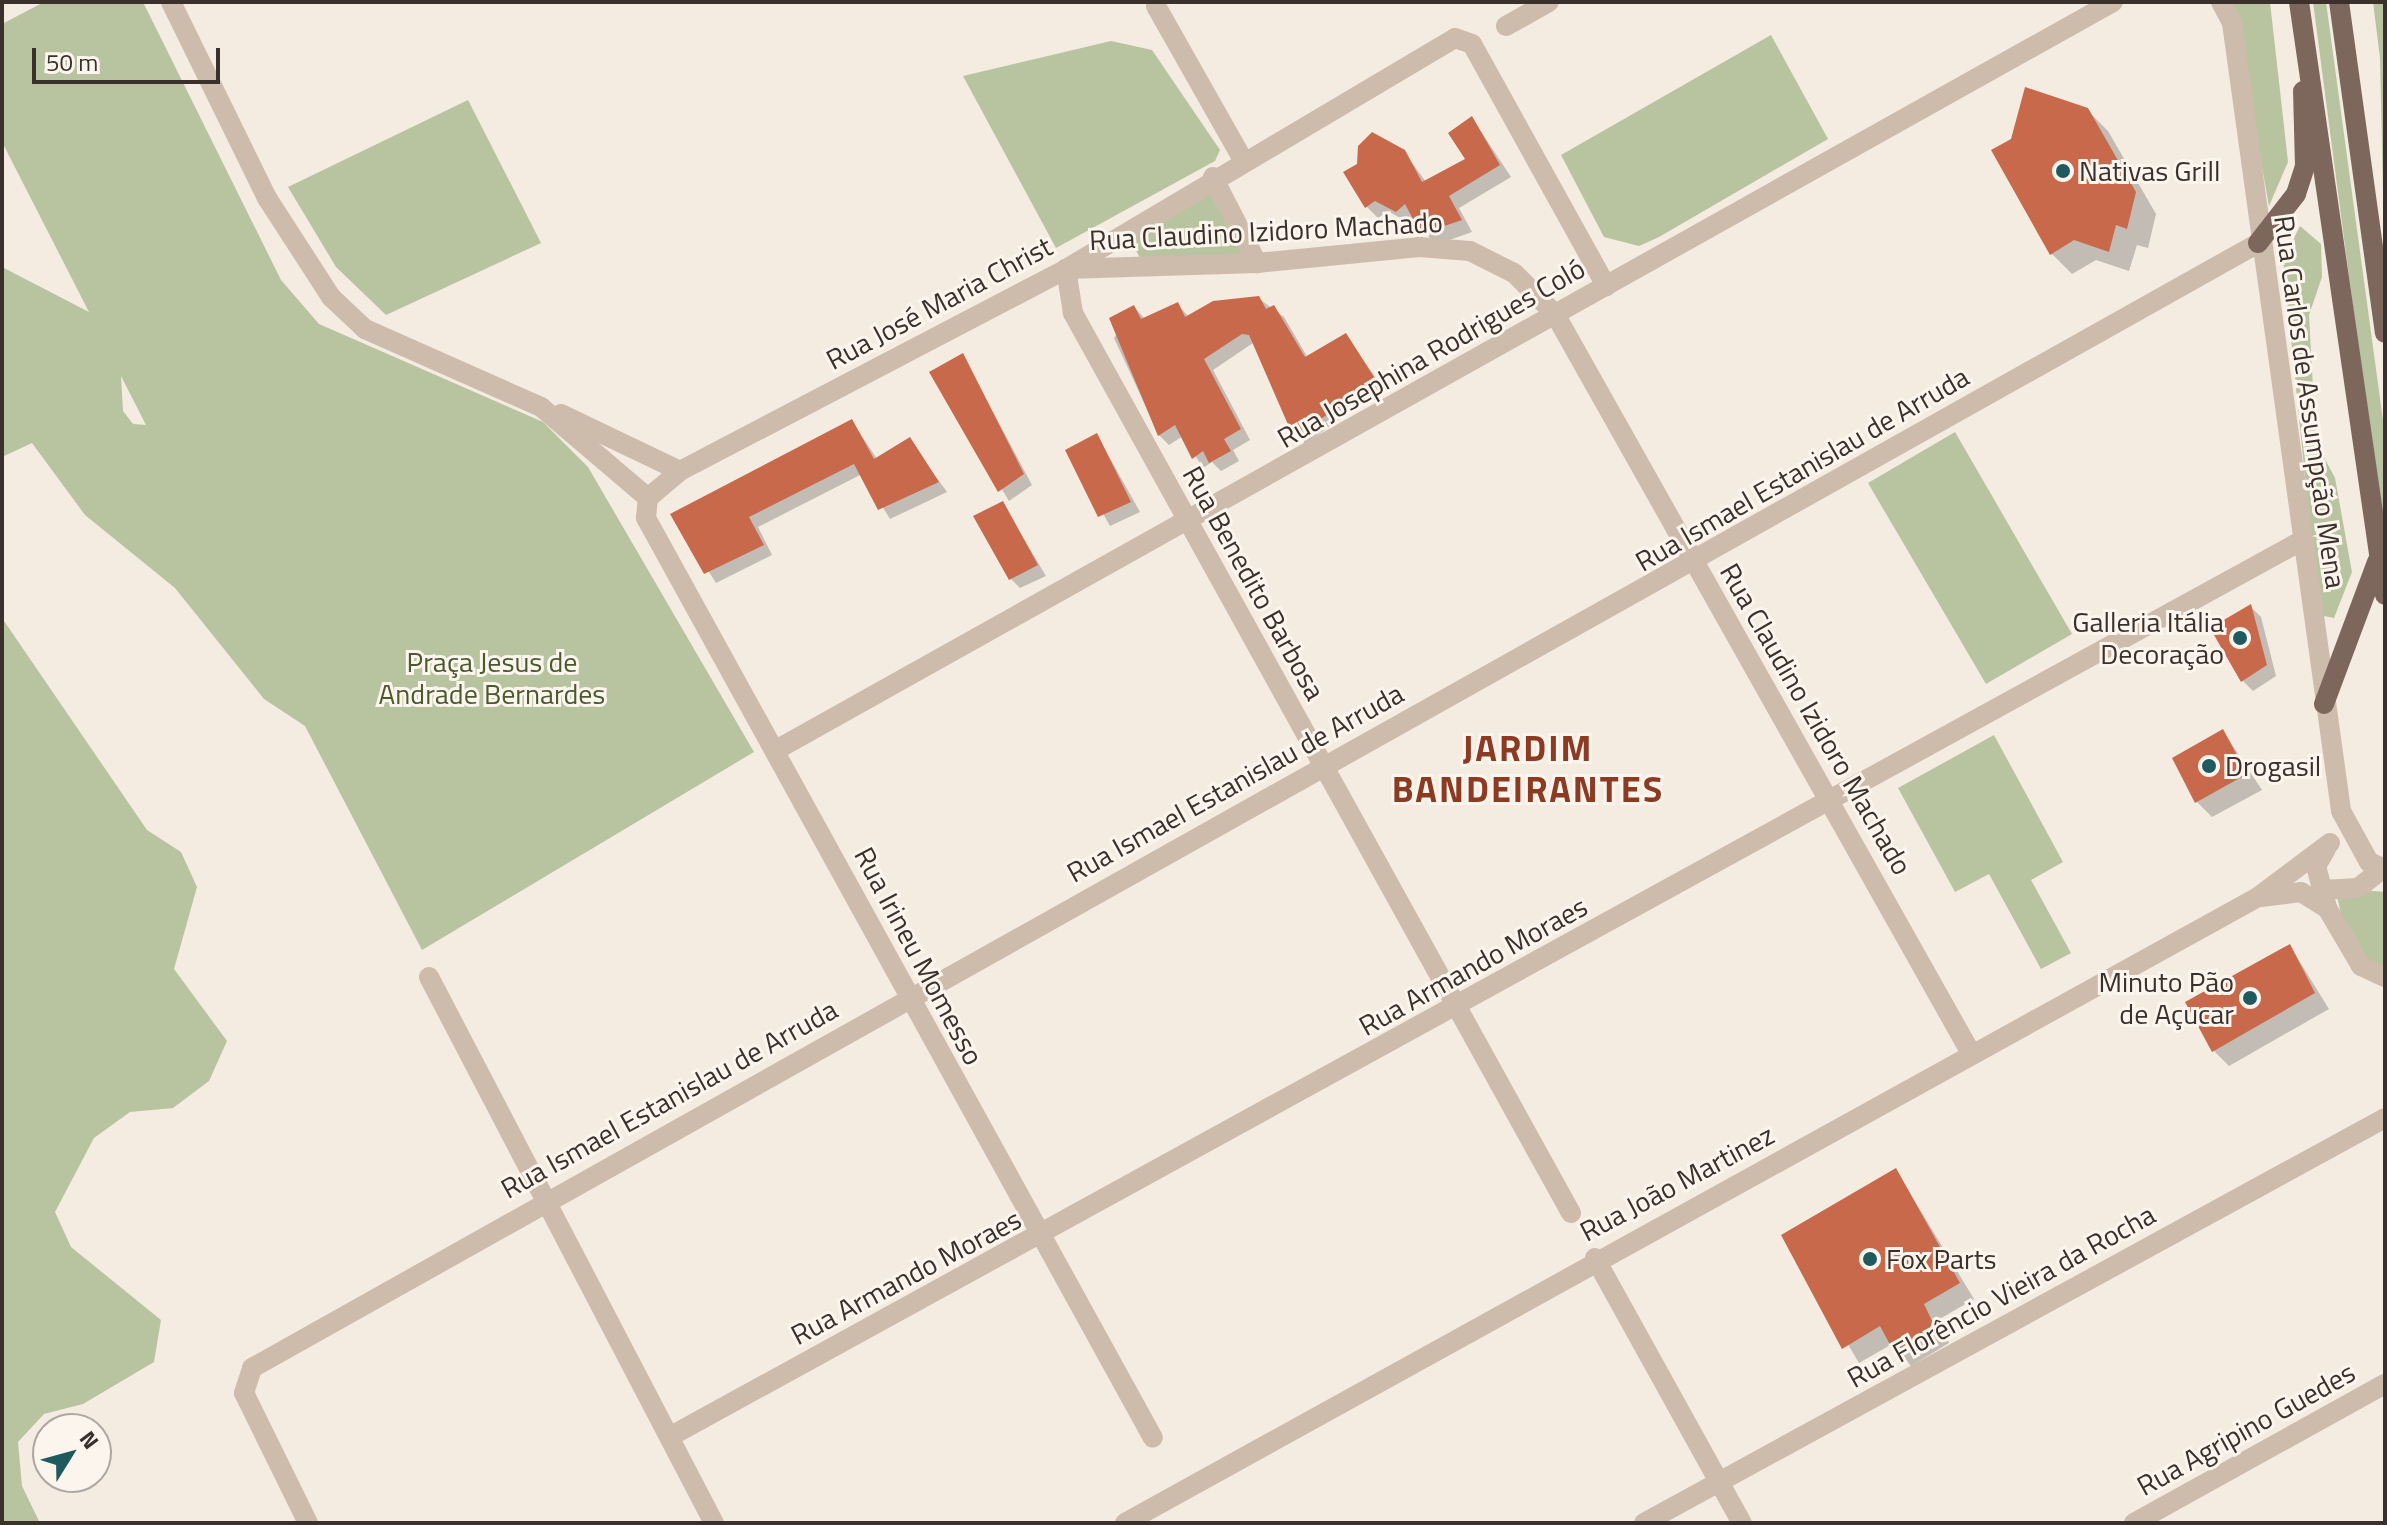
<!DOCTYPE html>
<meta charset="utf-8">
<style>
body{margin:0}
#map{position:relative;width:2387px;height:1525px;overflow:hidden;background:#f4ebe1;font-family:"Titillium Web",sans-serif}
div>[style]{position:absolute}
.green>*{inset:0;background:#b8c4a0}
.shadow>*{inset:0;background:#0003}
.building>*{inset:0;background:#c8694b}
.minor>*{height:20px;margin:-10px;padding:0 10px;transform-origin:10px;border-radius:10px;background:#cdbbac}
.primary>*{height:20px;margin:-10px;padding:0 10px;transform-origin:10px;border-radius:10px;background:#7d675c}
.dots>*{width:22px;height:22px;translate:-50% -50%;box-sizing:border-box;border:4px solid #fbf5ee;border-radius:50%}
span{translate:-50% -50%;white-space:nowrap;text-align:center;line-height:1.15;-webkit-text-stroke:6px #fbf5ee;paint-order:stroke}
.poi-label{font-size:28px;color:#3b302b}
.left{translate:0 -50%;text-align:left}
.right{translate:-100% -50%;text-align:right}
.street-label{font-size:28px;color:#3b302b}
.park-label{font-size:28px;color:#4a5a2e}
.district-label{font-size:36px;color:#8c3b22;font-weight:700;letter-spacing:2px}
.frame{position:absolute;inset:0;border:4px solid #3b302b;pointer-events:none}
.north{position:absolute;left:32px;top:1413px;width:80px;height:80px;box-sizing:border-box;background:#fbf5ee;border:2px solid #aea6a0;border-radius:50%;rotate:53deg;font-size:22px;font-weight:700;line-height:32px;text-align:center;color:#3b302b}
.north::after{content:'';display:block;margin:auto;width:28px;height:36px;background:#1f5a5e;clip-path:polygon(50% 0,100% 100%,50% 72%,0 100%)}
.scale{position:absolute;left:32px;top:48px;width:188px;height:36px;box-sizing:border-box;border:4px solid #3b302b;border-top:0;padding-left:10px;font-size:24px;line-height:28px;white-space:nowrap;color:#3b302b;-webkit-text-stroke:6px #fbf5ee;paint-order:stroke}
</style>
<div id="map">
<div class="green">
<div style="clip-path:polygon(evenodd,44px 2px,143px 2px,281px 280px,319px 324px,543px 422px,588px 467px,754px 752px,422px 950px,305px 726px,264px 699px,175px 588px,85px 515px,32px 443px,2px 457px,2px 267px,89px 312px,2px 142px,2px 24px,44px 2px,121px 376px,146px 425px,133px 424px,123px 411px,121px 376px)"></div>
<div style="clip-path:polygon(2232px 2px,2270px 2px,2288px 162px,2269px 206px)"></div>
<div style="clip-path:polygon(2313px 2px,2326px 2px,2385px 435px,2385px 551px)"></div>
<div style="clip-path:polygon(2373px 2px,2385px 2px,2385px 283px,2380px 58px)"></div>
<div style="clip-path:polygon(1771px 35px,1828px 139px,1659px 237px,1639px 246px,1604px 237px,1561px 155px)"></div>
<div style="clip-path:polygon(1111px 41px,1152px 50px,1220px 150px,1215px 161px,1056px 248px,963px 76px)"></div>
<div style="clip-path:polygon(468px 100px,541px 243px,386px 315px,336px 267px,288px 187px)"></div>
<div style="clip-path:polygon(1208px 183px,1247px 258px,1142px 262px,1129px 237px)"></div>
<div style="clip-path:polygon(2300px 226px,2321px 244px,2322px 277px,2309px 315px,2316px 442px,2335px 478px,2352px 572px,2334px 618px,2319px 615px,2283px 260px)"></div>
<div style="clip-path:polygon(1955px 432px,2072px 634px,1986px 684px,1868px 483px)"></div>
<div style="clip-path:polygon(2px 618px,147px 830px,181px 852px,197px 887px,174px 969px,227px 1041px,209px 1081px,173px 1108px,130px 1112px,94px 1138px,55px 1212px,71px 1247px,161px 1320px,154px 1362px,83px 1404px,44px 1414px,18px 1442px,22px 1486px,40px 1523px,2px 1523px)"></div>
<div style="clip-path:polygon(1994px 735px,2063px 862px,2031px 880px,2071px 953px,2041px 969px,1989px 874px,1955px 892px,1898px 788px)"></div>
<div style="clip-path:polygon(2363px 890px,2385px 892px,2385px 969px,2368px 959px,2341px 914px,2337px 896px)"></div>
</div>
<div class="shadow">
<div style="clip-path:polygon(2087px 110px,2108px 131px,2156px 214px,2148px 248px,2137px 245px,2129px 271px,2096px 260px,2072px 274px,2051px 253px,2013px 140px)"></div>
<div style="clip-path:polygon(1472px 118px,1511px 177px,1459px 208px,1472px 232px,1435px 245px,1415px 218px,1409px 223px,1388px 211px,1378px 218px,1366px 206px,1404px 152px,1426px 182px,1468px 160px)"></div>
<div style="clip-path:polygon(1258px 298px,1284px 317px,1308px 358px,1346px 336px,1383px 388px,1305px 444px,1253px 343px,1213px 370px,1250px 440px,1233px 450px,1239px 461px,1221px 471px,1212px 462px,1203px 468px,1183px 436px,1169px 445px,1159px 435px,1114px 338px,1134px 307px,1145px 319px,1177px 304px,1189px 317px)"></div>
<div style="clip-path:polygon(963px 356px,1032px 485px,1009px 501px,932px 373px)"></div>
<div style="clip-path:polygon(852px 421px,877px 459px,909px 440px,947px 492px,890px 519px,862px 474px,758px 527px,772px 555px,716px 583px,673px 515px)"></div>
<div style="clip-path:polygon(1097px 435px,1140px 512px,1110px 526px,1068px 451px)"></div>
<div style="clip-path:polygon(1003px 504px,1046px 576px,1020px 588px,1010px 578px)"></div>
<div style="clip-path:polygon(2251px 607px,2261px 617px,2276px 676px,2253px 691px,2243px 681px)"></div>
<div style="clip-path:polygon(2223px 731px,2262px 790px,2212px 817px,2197px 802px)"></div>
<div style="clip-path:polygon(2290px 946px,2329px 1009px,2229px 1066px,2214px 1051px)"></div>
<div style="clip-path:polygon(1896px 1170px,1974px 1299px,1938px 1320px,1949px 1343px,1911px 1366px,1892px 1344px,1859px 1363px,1783px 1235px)"></div>
</div>
<div class="building">
<div style="clip-path:polygon(2025px 87px,2088px 108px,2136px 192px,2127px 229px,2116px 225px,2109px 252px,2074px 240px,2050px 255px,1991px 150px,2011px 139px)"></div>
<div style="clip-path:polygon(1472px 116px,1500px 165px,1449px 196px,1462px 220px,1421px 234px,1405px 204px,1396px 212px,1375px 201px,1365px 208px,1343px 172px,1357px 164px,1358px 146px,1372px 132px,1405px 150px,1422px 182px,1465px 159px,1448px 133px)"></div>
<div style="clip-path:polygon(1259px 296px,1266px 309px,1274px 305px,1305px 357px,1346px 333px,1374px 377px,1359px 395px,1293px 436px,1249px 335px,1242px 334px,1204px 359px,1241px 429px,1224px 439px,1231px 451px,1209px 463px,1203px 451px,1192px 459px,1175px 425px,1158px 436px,1109px 318px,1134px 305px,1141px 319px,1178px 302px,1185px 317px,1213px 301px)"></div>
<div style="clip-path:polygon(963px 353px,1024px 474px,998px 492px,929px 372px)"></div>
<div style="clip-path:polygon(852px 419px,874px 459px,910px 437px,939px 482px,878px 510px,854px 464px,749px 517px,764px 545px,704px 574px,670px 514px)"></div>
<div style="clip-path:polygon(1097px 433px,1131px 502px,1098px 517px,1065px 450px)"></div>
<div style="clip-path:polygon(1003px 501px,1038px 565px,1009px 580px,973px 516px)"></div>
<div style="clip-path:polygon(2251px 604px,2267px 665px,2241px 682px,2210px 628px)"></div>
<div style="clip-path:polygon(2223px 729px,2247px 774px,2195px 803px,2172px 758px)"></div>
<div style="clip-path:polygon(2290px 944px,2315px 993px,2212px 1052px,2185px 1002px)"></div>
<div style="clip-path:polygon(1896px 1168px,1960px 1283px,1924px 1304px,1935px 1327px,1894px 1352px,1880px 1326px,1842px 1349px,1781px 1235px)"></div>
</div>
<div class="minor">
<div style="left:171px;top:2px;width:218px;rotate:63.9deg"></div>
<div style="left:267px;top:198px;width:118px;rotate:57.1deg"></div>
<div style="left:331px;top:297px;width:47px;rotate:43.3deg"></div>
<div style="left:365px;top:329px;width:193px;rotate:23.9deg"></div>
<div style="left:541px;top:407px;width:140px;rotate:40.4deg"></div>
<div style="left:2221px;top:2px;width:24px;rotate:62deg"></div>
<div style="left:2232px;top:23px;width:796px;rotate:82.12deg"></div>
<div style="left:2341px;top:811px;width:58px;rotate:61.2deg"></div>
<div style="left:2369px;top:862px;width:17px;rotate:24deg"></div>
<div style="left:1156px;top:6px;width:177px;rotate:60.5deg"></div>
<div style="left:1506px;top:26px;width:49px;rotate:-29.2deg"></div>
<div style="left:1213px;top:177px;width:97px;rotate:62.9deg"></div>
<div style="left:561px;top:414px;width:132px;rotate:25.6deg"></div>
<div style="left:648px;top:498px;width:42px;rotate:-40.2deg"></div>
<div style="left:680px;top:471px;width:436px;rotate:-27.6deg"></div>
<div style="left:1066px;top:269px;width:452px;rotate:-30.7deg"></div>
<div style="left:1455px;top:38px;width:18px;rotate:19deg"></div>
<div style="left:1472px;top:44px;width:277px;rotate:61deg"></div>
<div style="left:648px;top:498px;width:20px;rotate:96deg"></div>
<div style="left:646px;top:518px;width:1050px;rotate:61.14deg"></div>
<div style="left:776px;top:750px;width:1532px;rotate:-29.23deg"></div>
<div style="left:2326px;top:849px;width:20px;rotate:120deg"></div>
<div style="left:2316px;top:866px;width:43px;rotate:75.3deg"></div>
<div style="left:2327px;top:908px;width:67px;rotate:59.6deg"></div>
<div style="left:2361px;top:966px;width:26px;rotate:25deg"></div>
<div style="left:2321px;top:890px;width:37px;rotate:-3deg"></div>
<div style="left:2358px;top:888px;width:31px;rotate:-38deg"></div>
<div style="left:2261px;top:897px;width:40px;rotate:-7.1deg"></div>
<div style="left:2301px;top:892px;width:31px;rotate:32deg"></div>
<div style="left:429px;top:977px;width:616px;rotate:62.44deg"></div>
<div style="left:1571px;top:1213px;width:1029px;rotate:-118.96deg"></div>
<div style="left:1073px;top:313px;width:45px;rotate:-99deg"></div>
<div style="left:1066px;top:269px;width:191px;rotate:-1.8deg"></div>
<div style="left:1257px;top:263px;width:163px;rotate:-5.6deg"></div>
<div style="left:1419px;top:247px;width:51px;rotate:4.5deg"></div>
<div style="left:1470px;top:251px;width:49px;rotate:26.6deg"></div>
<div style="left:1514px;top:273px;width:58px;rotate:45deg"></div>
<div style="left:1555px;top:314px;width:850px;rotate:60.63deg"></div>
<div style="left:1595px;top:1258px;width:303px;rotate:61deg"></div>
<div style="left:671px;top:1436px;width:1860px;rotate:-28.77deg"></div>
<div style="left:308px;top:1523px;width:145px;rotate:-116.2deg"></div>
<div style="left:244px;top:1393px;width:26px;rotate:-72deg"></div>
<div style="left:252px;top:1368px;width:2300px;rotate:-29.28deg"></div>
<div style="left:1125px;top:1523px;width:1294px;rotate:-28.92deg"></div>
<div style="left:2258px;top:897px;width:90px;rotate:-36.9deg"></div>
<div style="left:1644px;top:1523px;width:844px;rotate:-28.66deg"></div>
<div style="left:2134px;top:1523px;width:287px;rotate:-29deg"></div>
</div>
<div class="primary">
<div style="left:2299px;top:2px;width:599px;rotate:81.75deg"></div>
<div style="left:2339px;top:2px;width:334px;rotate:82.1deg"></div>
<div style="left:2258px;top:243px;width:62px;rotate:-52.2deg"></div>
<div style="left:2296px;top:194px;width:29px;rotate:-72deg"></div>
<div style="left:2305px;top:166px;width:75px;rotate:-91.5deg"></div>
<div style="left:2324px;top:704px;width:152px;rotate:-69.5deg"></div>
</div>
<div class="dots">
<div style="left:2063px;top:171px;background:#1f5a5e"></div>
<div style="left:2240px;top:638px;background:#1f5a5e"></div>
<div style="left:2209px;top:766px;background:#1f5a5e"></div>
<div style="left:2250px;top:998px;background:#1f5a5e"></div>
<div style="left:1870px;top:1259px;background:#1f5a5e"></div>
</div>
<div class="poi-label">
<span class="left" style="left:2079px;top:171px">Nativas Grill</span>
<span class="right" style="left:2224px;top:638px">Galleria Itália<br>Decoração</span>
<span class="left" style="left:2225px;top:766px">Drogasil</span>
<span class="right" style="left:2234px;top:998px">Minuto Pão<br>de Açucar</span>
<span class="left" style="left:1886px;top:1259px">Fox Parts</span>
</div>
<div class="street-label">
<span style="left:1266px;top:231px;rotate:-3deg">Rua Claudino Izidoro Machado</span>
<span style="left:939px;top:303px;rotate:-28deg">Rua José Maria Christ</span>
<span style="left:1431px;top:353px;rotate:-30deg">Rua Josephina Rodrigues Coló</span>
<span style="left:2310px;top:402px;rotate:82deg">Rua Carlos de Assumpção Mena</span>
<span style="left:1802px;top:469px;rotate:-30deg">Rua Ismael Estanislau de Arruda</span>
<span style="left:1254px;top:583px;rotate:61deg">Rua Benedito Barbosa</span>
<span style="left:1816px;top:719px;rotate:60deg">Rua Claudino Izidoro Machado</span>
<span style="left:1235px;top:783px;rotate:-29deg">Rua Ismael Estanislau de Arruda</span>
<span style="left:919px;top:956px;rotate:62deg">Rua Irineu Momesso</span>
<span style="left:1473px;top:966px;rotate:-29deg">Rua Armando Moraes</span>
<span style="left:669px;top:1099px;rotate:-29deg">Rua Ismael Estanislau de Arruda</span>
<span style="left:1677px;top:1183px;rotate:-28deg">Rua João Martinez</span>
<span style="left:906px;top:1277px;rotate:-28deg">Rua Armando Moraes</span>
<span style="left:2001px;top:1296px;rotate:-29deg">Rua Florêncio Vieira da Rocha</span>
<span style="left:2246px;top:1429px;rotate:-29deg">Rua Agripino Guedes</span>
</div>
<div class="park-label">
<span style="left:492px;top:678px">Praça Jesus de<br>Andrade Bernardes</span>
</div>
<div class="district-label">
<span style="left:1528px;top:768px">JARDIM<br>BANDEIRANTES</span>
</div>
<div class="frame"></div>
<div class="north">N</div>
<div class="scale">50 m</div>
</div>
